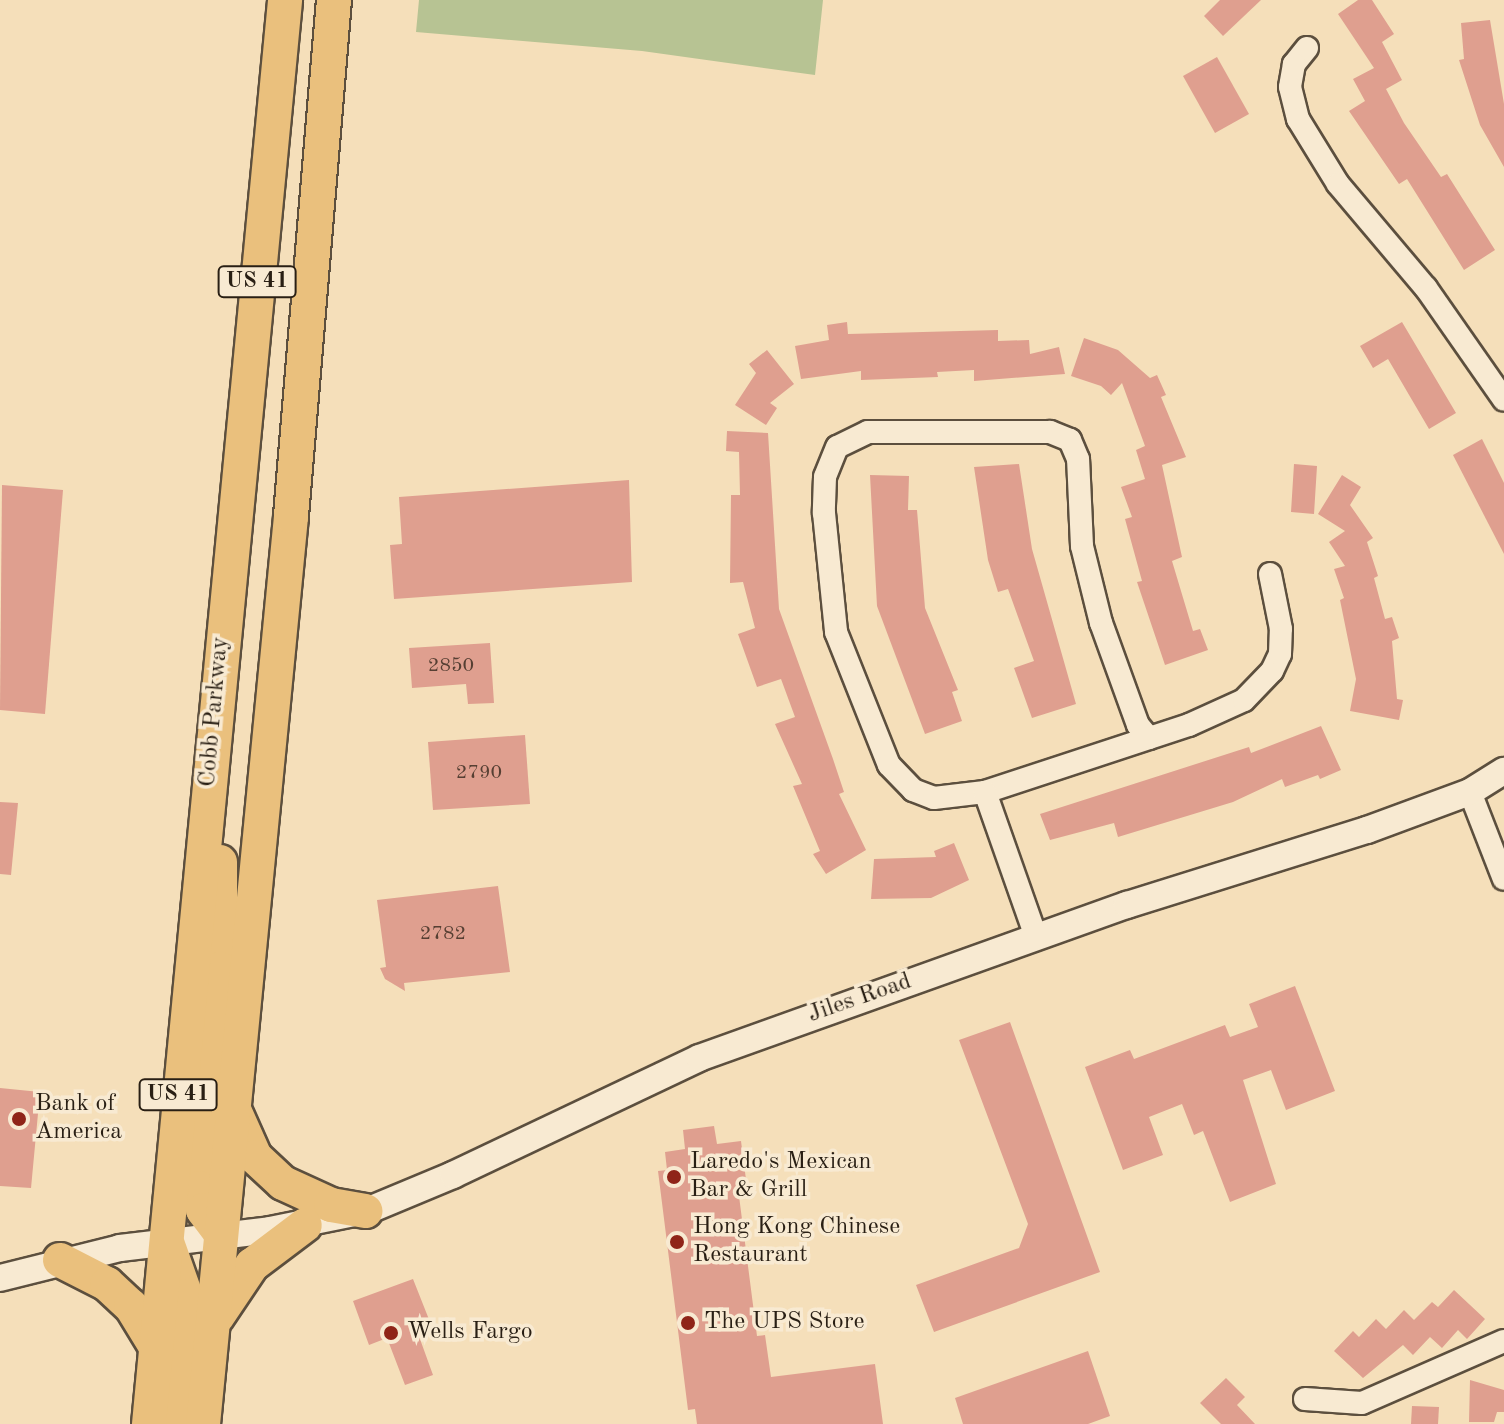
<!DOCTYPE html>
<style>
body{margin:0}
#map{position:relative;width:1504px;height:1424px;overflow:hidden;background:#f5dfba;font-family:"Old Standard TT",serif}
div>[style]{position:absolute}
.green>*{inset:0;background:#b7c393}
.building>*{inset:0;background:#df9f8f}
.roads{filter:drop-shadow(2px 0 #5c4f3e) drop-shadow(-2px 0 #5c4f3e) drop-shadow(0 2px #5c4f3e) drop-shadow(0 -2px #5c4f3e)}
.minor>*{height:22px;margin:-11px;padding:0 11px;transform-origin:11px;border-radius:11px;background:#f8ead2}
.tertiary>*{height:26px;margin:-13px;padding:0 13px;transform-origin:13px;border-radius:13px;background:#f8ead2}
.primary>*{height:34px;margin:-17px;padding:0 17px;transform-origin:17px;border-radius:17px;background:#eac07d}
.dots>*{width:22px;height:22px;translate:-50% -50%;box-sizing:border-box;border:4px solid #f8ead2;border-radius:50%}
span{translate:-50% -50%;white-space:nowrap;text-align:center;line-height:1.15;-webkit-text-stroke:7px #f8ead2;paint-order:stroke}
.number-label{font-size:20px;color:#563f33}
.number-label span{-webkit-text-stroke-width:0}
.shield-label span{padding:2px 6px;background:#f8ead2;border:2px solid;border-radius:6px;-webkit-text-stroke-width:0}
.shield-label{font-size:22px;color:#291f14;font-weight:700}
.street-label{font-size:24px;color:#291f14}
.poi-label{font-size:24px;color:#291f14}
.left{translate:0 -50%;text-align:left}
</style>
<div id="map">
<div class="green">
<div style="clip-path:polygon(419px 0,823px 0,815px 75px,642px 51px,416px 32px)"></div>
</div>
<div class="building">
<div style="clip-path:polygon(1220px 0,1261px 0,1223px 36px,1204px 16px)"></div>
<div style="clip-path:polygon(1358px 0,1372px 0,1394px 34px,1382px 42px,1402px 80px,1386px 89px,1404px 123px,1441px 177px,1447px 174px,1495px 250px,1464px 270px,1407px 179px,1399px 184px,1349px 111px,1365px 101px,1353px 79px,1374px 68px,1338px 14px)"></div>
<div style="clip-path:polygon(1490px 20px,1504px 104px,1504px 167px,1480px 125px,1459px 60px,1464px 59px,1461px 23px)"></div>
<div style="clip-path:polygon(1217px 57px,1249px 114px,1215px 133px,1183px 76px)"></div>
<div style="clip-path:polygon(847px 322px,848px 334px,998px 330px,998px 341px,1029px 340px,1030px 354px,1059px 347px,1065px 374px,974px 381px,974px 370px,937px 372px,938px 377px,861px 380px,861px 371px,801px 379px,795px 346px,829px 340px,827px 325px)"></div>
<div style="clip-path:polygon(1402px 322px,1456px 413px,1429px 429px,1388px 359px,1373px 368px,1360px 346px)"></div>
<div style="clip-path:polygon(1084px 338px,1118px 350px,1150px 378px,1157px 375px,1166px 395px,1161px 397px,1186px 457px,1162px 465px,1182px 557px,1172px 561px,1193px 631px,1200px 629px,1208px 650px,1165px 665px,1137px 582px,1142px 581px,1125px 519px,1132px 517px,1121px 487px,1145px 479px,1136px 450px,1145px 446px,1122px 383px,1111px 395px,1101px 386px,1071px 376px)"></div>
<div style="clip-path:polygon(767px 350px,794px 384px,770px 403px,777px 408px,766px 425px,735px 405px,756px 373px,749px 364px)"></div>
<div style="clip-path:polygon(727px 431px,768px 433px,779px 609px,833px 759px,844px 792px,839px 794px,866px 850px,826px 874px,813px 854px,820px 851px,793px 786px,802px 784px,775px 724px,795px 717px,781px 679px,757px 687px,738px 634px,755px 628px,743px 582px,730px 583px,731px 495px,740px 495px,739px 452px,726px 451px)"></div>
<div style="clip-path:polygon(1482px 439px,1504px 483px,1504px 554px,1453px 455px)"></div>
<div style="clip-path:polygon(1019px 464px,1032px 549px,1076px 704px,1032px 718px,1014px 668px,1034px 661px,1008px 589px,998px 592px,988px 560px,974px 467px)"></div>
<div style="clip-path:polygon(1294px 464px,1317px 466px,1314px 514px,1291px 512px)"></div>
<div style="clip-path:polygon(870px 475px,909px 476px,908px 510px,917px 510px,925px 608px,958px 690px,952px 692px,962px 721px,925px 734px,877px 606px)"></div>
<div style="clip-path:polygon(1342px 475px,1361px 487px,1350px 505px,1373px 538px,1367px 542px,1378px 576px,1374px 578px,1385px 619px,1392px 617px,1399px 638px,1392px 641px,1397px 699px,1403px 700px,1399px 720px,1350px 711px,1356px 679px,1340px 600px,1344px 598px,1334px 569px,1345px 566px,1329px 542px,1345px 531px,1318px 514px)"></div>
<div style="clip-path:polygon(629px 480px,632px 582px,394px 599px,390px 545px,402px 544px,399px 497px)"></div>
<div style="clip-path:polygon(2px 485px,63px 490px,45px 714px,0 710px)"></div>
<div style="clip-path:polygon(490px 643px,494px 703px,468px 704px,466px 684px,412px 688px,409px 648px)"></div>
<div style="clip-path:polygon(1321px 726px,1341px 770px,1320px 779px,1318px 775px,1285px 787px,1282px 779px,1233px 802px,1118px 837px,1114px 823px,1050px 840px,1040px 814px,1249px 747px,1251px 753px)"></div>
<div style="clip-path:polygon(525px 735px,530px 804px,433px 810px,428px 742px)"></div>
<div style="clip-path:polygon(0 802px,18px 803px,11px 875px,0 874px)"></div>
<div style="clip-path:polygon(954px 843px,969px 880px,931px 898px,871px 899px,874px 859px,936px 857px,934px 851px)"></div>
<div style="clip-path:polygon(498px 886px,510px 972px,404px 983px,405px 991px,385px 979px,380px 968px,386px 967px,377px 900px)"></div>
<div style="clip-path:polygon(1295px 986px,1335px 1091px,1286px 1110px,1271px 1070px,1243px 1080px,1276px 1184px,1230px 1202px,1203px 1131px,1194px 1135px,1182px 1104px,1149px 1117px,1163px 1155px,1123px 1170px,1085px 1067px,1130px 1050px,1134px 1059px,1225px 1025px,1230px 1037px,1258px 1027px,1249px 1004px)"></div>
<div style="clip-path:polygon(1010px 1022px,1100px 1272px,934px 1332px,916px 1285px,1019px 1248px,1028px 1224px,959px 1040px)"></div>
<div style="clip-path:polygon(0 1088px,40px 1092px,31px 1188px,0 1186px)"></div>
<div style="clip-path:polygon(714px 1126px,717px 1144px,741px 1141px,748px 1195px,739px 1196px,757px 1336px,765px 1335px,771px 1377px,875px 1364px,883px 1424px,697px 1424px,695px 1409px,688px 1410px,658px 1171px,667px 1170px,665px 1152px,685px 1149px,683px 1130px)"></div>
<div style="clip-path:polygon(413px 1279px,430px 1322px,416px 1328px,433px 1375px,405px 1385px,387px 1338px,369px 1345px,353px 1301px)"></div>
<div style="clip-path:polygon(1454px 1290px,1485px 1319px,1467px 1339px,1458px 1330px,1442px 1348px,1430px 1337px,1413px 1355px,1403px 1345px,1363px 1378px,1334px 1351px,1353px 1331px,1359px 1337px,1376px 1319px,1386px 1329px,1404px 1310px,1414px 1320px,1432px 1302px,1438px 1307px)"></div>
<div style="clip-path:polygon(1088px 1351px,1110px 1416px,1088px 1424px,963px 1424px,955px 1398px)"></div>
<div style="clip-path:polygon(1226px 1378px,1245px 1397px,1237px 1405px,1255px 1424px,1221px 1424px,1200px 1403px)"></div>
<div style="clip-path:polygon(1470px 1380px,1504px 1390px,1504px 1412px,1497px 1412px,1494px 1422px,1469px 1422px)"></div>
<div style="clip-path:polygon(1412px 1406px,1439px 1407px,1438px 1424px,1411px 1424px)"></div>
</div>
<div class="roads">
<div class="minor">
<div style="left:1307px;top:48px;width:21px;rotate:129deg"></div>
<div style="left:1294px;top:64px;width:23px;rotate:100deg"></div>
<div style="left:1290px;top:87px;width:33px;rotate:76deg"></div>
<div style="left:1298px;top:119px;width:76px;rotate:58.4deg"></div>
<div style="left:1338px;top:184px;width:136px;rotate:49.8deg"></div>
<div style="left:1426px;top:288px;width:136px;rotate:55.1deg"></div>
<div style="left:1149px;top:738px;width:17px;rotate:-130deg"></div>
<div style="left:1138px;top:725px;width:109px;rotate:-109.9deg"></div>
<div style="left:1101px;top:623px;width:79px;rotate:-103.9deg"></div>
<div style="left:1082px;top:546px;width:87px;rotate:-92.6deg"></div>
<div style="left:1078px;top:459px;width:21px;rotate:-113deg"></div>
<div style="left:1070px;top:440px;width:22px;rotate:-158deg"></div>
<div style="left:1050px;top:432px;width:182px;rotate:180deg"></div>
<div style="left:868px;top:432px;width:34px;rotate:154deg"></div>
<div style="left:837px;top:447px;width:32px;rotate:112deg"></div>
<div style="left:825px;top:477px;width:36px;rotate:92deg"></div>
<div style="left:824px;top:513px;width:120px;rotate:84.2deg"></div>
<div style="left:836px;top:632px;width:143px;rotate:68.3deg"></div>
<div style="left:889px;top:765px;width:35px;rotate:46deg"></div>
<div style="left:913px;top:790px;width:22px;rotate:21deg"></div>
<div style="left:934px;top:798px;width:51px;rotate:-6.7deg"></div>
<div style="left:985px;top:792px;width:215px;rotate:-18.2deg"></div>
<div style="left:1189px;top:725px;width:60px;rotate:-24.4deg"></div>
<div style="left:1244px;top:700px;width:40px;rotate:-46deg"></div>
<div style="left:1272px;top:671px;width:19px;rotate:-65deg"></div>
<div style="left:1280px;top:654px;width:25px;rotate:-88deg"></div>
<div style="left:1281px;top:629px;width:56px;rotate:-101.3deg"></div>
<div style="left:985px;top:792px;width:154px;rotate:70.6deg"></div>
<div style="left:1470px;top:792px;width:93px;rotate:68.7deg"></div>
<div style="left:1305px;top:1399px;width:57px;rotate:4deg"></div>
<div style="left:1362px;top:1403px;width:155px;rotate:-23.6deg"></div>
</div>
<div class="tertiary">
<div style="left:0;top:1278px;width:124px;rotate:-14deg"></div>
<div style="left:120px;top:1248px;width:151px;rotate:-6.8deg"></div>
<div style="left:270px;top:1230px;width:101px;rotate:-11.4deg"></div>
<div style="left:369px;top:1210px;width:91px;rotate:-22.6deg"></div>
<div style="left:453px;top:1175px;width:272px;rotate:-25.4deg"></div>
<div style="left:699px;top:1058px;width:455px;rotate:-19.7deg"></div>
<div style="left:1127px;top:905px;width:251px;rotate:-17.4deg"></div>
<div style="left:1367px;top:830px;width:110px;rotate:-20.3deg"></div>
<div style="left:1470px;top:792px;width:40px;rotate:-32deg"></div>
</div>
<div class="primary">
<div style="left:220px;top:862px;width:107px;rotate:90deg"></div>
<div style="left:220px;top:969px;width:220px;rotate:95.2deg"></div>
<div style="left:200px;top:1188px;width:22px;rotate:82deg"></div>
<div style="left:203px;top:1210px;width:30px;rotate:53deg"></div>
<div style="left:235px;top:1112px;width:49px;rotate:66deg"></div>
<div style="left:255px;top:1157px;width:38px;rotate:43deg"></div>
<div style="left:283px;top:1183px;width:53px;rotate:24.6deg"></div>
<div style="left:331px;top:1205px;width:35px;rotate:10deg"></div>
<div style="left:168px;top:1245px;width:54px;rotate:70.6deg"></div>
<div style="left:186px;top:1296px;width:129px;rotate:95.4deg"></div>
<div style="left:60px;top:1260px;width:53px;rotate:27.1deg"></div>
<div style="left:107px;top:1284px;width:33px;rotate:43deg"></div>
<div style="left:131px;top:1306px;width:48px;rotate:58.6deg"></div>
<div style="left:217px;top:1317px;width:63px;rotate:-56.1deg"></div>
<div style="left:252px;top:1265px;width:66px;rotate:-37deg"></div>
<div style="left:149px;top:1424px;width:1430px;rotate:-84.54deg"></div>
<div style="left:203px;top:1424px;width:912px;rotate:-84.46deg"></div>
<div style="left:291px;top:516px;width:518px;rotate:-85.24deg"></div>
</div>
</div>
<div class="dots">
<div style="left:19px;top:1119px;background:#8f2418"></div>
<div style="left:674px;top:1177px;background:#8f2418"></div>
<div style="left:677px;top:1242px;background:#8f2418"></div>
<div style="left:688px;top:1323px;background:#8f2418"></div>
<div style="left:391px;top:1333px;background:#8f2418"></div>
</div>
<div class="number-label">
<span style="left:451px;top:666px">2850</span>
<span style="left:479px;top:773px">2790</span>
<span style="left:443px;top:934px">2782</span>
</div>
<div class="shield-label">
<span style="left:257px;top:282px">US 41</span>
<span style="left:178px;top:1095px">US 41</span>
</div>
<div class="street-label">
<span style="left:215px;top:712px;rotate:-85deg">Cobb Parkway</span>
<span style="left:860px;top:999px;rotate:-19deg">Jiles Road</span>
</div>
<div class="poi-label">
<span class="left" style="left:35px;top:1119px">Bank of<br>America</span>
<span class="left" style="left:690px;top:1177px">Laredo's Mexican<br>Bar &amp; Grill</span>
<span class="left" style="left:693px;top:1242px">Hong Kong Chinese<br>Restaurant</span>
<span class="left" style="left:704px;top:1323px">The UPS Store</span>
<span class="left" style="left:407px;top:1333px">Wells Fargo</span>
</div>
</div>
